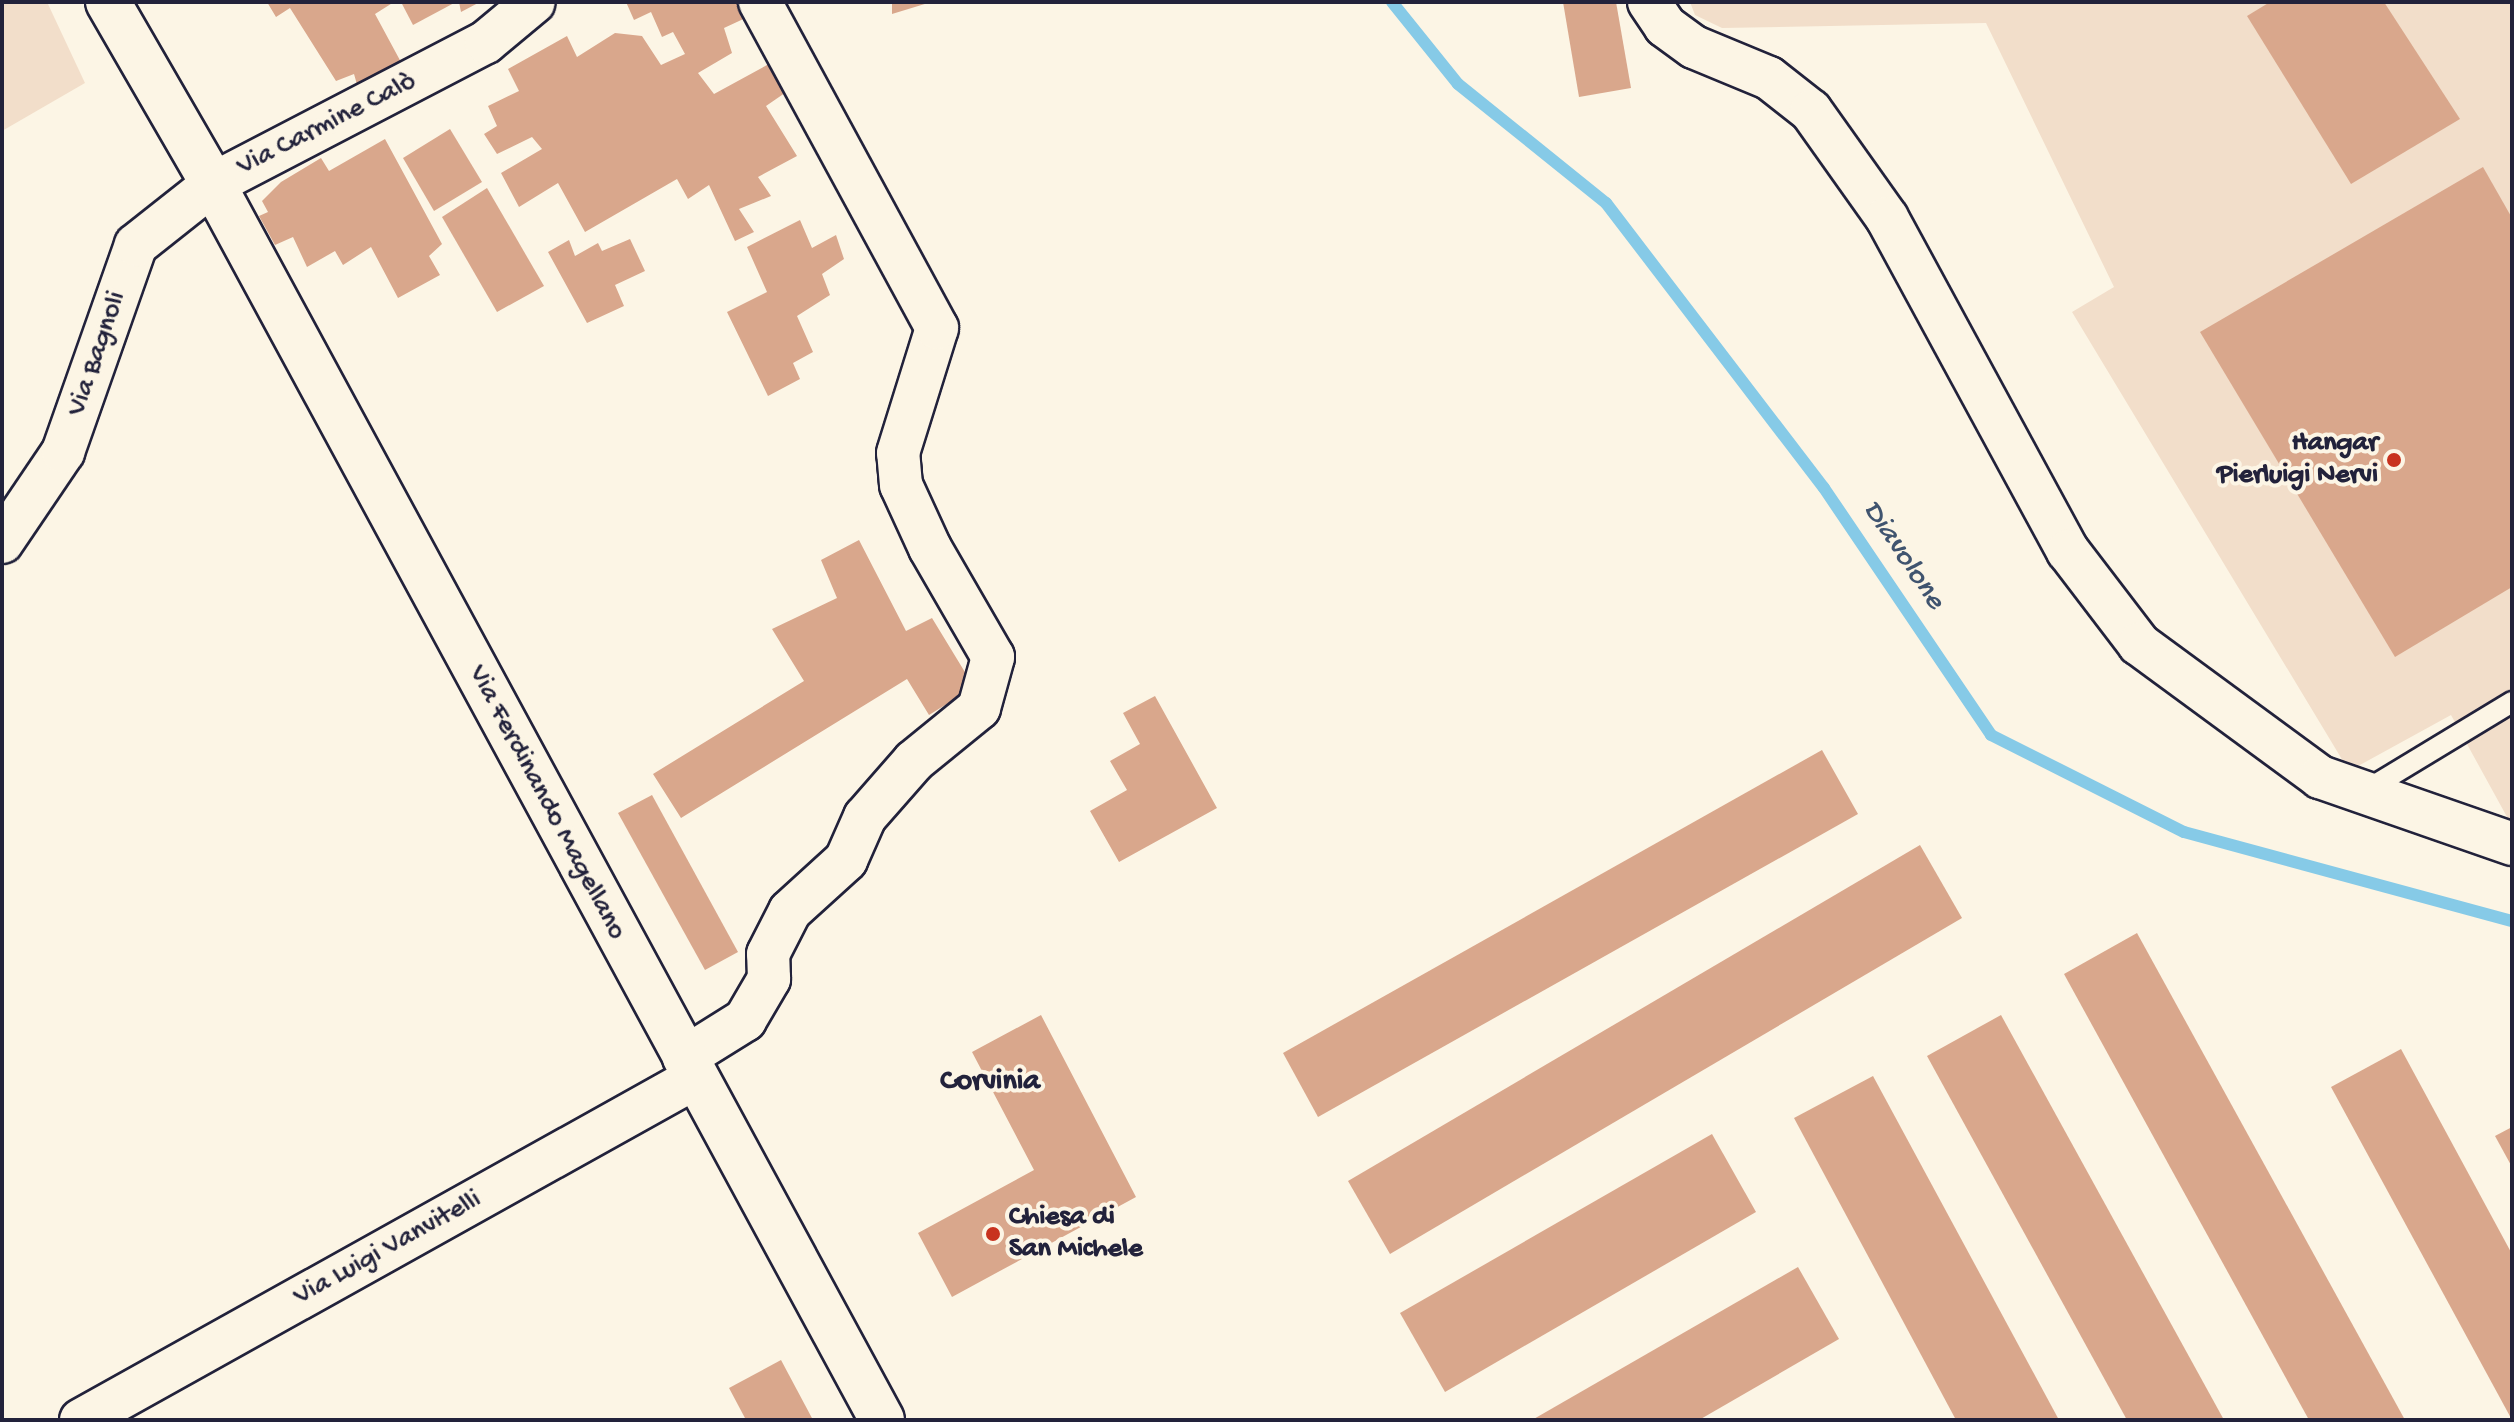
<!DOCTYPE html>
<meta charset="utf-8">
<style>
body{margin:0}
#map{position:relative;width:2514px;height:1422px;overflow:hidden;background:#fcf5e5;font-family:"Gochi Hand",sans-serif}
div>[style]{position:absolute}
.built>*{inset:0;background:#f2deca}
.stream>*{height:12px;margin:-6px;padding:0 6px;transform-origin:6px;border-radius:6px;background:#86cae7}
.building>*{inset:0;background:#d9a78c}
.roads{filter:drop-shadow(2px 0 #22223b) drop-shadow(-2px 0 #22223b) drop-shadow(0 2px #22223b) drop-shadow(0 -2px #22223b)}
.service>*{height:20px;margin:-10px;padding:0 10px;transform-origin:10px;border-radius:10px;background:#fcf5e5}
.minor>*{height:42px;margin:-21px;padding:0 21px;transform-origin:21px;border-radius:21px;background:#fcf5e5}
.tertiary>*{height:44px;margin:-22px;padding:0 22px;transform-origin:22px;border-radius:22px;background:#fcf5e5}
.dots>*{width:22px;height:22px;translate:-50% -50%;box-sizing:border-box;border:4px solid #fcf5e5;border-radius:50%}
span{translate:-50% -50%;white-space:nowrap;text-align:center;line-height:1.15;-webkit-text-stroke:8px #fcf5e5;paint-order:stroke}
.street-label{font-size:28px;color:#22223b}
.poi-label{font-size:28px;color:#22223b;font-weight:700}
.right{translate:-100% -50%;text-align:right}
.left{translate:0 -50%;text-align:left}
.water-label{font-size:30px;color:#40546f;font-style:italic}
.neighbourhood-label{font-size:30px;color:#22223b;font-weight:700}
.frame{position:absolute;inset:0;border:4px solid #22223b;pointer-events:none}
</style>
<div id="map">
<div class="built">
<div style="clip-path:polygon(2px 2px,47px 2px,85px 83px,2px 131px)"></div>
<div style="clip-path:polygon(1690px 2px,2512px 2px,2512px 826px,2451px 715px,2349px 771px,2072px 312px,2114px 287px,1986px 23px,1722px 28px,1695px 15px)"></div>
</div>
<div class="stream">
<div style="left:1392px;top:2px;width:105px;rotate:51.2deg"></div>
<div style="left:1458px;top:84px;width:190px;rotate:38.8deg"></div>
<div style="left:1606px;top:203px;width:359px;rotate:52.6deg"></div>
<div style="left:1824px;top:488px;width:298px;rotate:55.9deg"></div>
<div style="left:1991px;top:735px;width:216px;rotate:26.7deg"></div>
<div style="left:2184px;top:832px;width:340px;rotate:15.2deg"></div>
</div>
<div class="building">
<div style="clip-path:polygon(267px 2px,394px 2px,375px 14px,402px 64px,358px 88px,354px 74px,336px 81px,290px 8px,276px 17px)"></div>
<div style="clip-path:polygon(401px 2px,456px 2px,413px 25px)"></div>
<div style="clip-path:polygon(459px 2px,480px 2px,461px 12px)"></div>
<div style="clip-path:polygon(626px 2px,744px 2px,752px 15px,724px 28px,732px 53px,698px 73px,714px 94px,778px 59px,795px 86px,766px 106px,797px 156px,758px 177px,771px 196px,739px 209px,754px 232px,735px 241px,709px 185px,688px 199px,677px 179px,585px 232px,558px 183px,519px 207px,501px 173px,542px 149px,532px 137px,497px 154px,484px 134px,497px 126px,488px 106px,519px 91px,508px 69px,567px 36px,577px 57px,615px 33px,642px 36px,661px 65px,685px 54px,673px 32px,662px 37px,651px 12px,634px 20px)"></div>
<div style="clip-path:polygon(892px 2px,928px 2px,928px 3px,892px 14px)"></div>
<div style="clip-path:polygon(1563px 2px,1616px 2px,1631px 88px,1579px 97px)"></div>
<div style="clip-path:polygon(2270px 2px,2384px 2px,2460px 119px,2351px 184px,2247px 16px)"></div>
<div style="clip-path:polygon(450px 129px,482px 182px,434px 211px,403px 158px)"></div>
<div style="clip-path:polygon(385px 139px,442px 244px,429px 256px,440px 275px,398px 298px,371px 247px,343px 265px,335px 251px,307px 267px,293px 237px,275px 245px,259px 216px,268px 212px,262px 201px,281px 182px,321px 158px,329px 171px)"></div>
<div style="clip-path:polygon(2483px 167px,2512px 218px,2512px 587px,2395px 657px,2200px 332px)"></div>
<div style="clip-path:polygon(487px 188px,544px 286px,497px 312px,442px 217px)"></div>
<div style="clip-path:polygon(800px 220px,812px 248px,836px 235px,844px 259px,822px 274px,830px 295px,797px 316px,813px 352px,793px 363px,800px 379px,768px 396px,727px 312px,767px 292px,747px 247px)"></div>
<div style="clip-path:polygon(630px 239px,645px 271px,615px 285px,624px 306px,587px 323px,548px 252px,569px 240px,575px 256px,598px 243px,602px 251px)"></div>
<div style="clip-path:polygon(859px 540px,906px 631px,932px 618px,974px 687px,929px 715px,907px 679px,681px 818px,653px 774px,804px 681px,772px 629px,837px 598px,821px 560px)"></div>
<div style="clip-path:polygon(1155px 696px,1217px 808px,1119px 862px,1090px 811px,1127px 790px,1110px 761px,1140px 744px,1123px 713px)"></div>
<div style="clip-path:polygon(1822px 750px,1858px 814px,1318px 1117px,1283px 1053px)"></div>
<div style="clip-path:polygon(652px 795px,738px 952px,705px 970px,618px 813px)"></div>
<div style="clip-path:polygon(1920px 845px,1962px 918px,1390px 1254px,1348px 1181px)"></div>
<div style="clip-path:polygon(2137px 933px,2405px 1420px,2309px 1420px,2064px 974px)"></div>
<div style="clip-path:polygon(1041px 1015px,1136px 1197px,952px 1297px,918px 1233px,1034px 1170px,972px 1052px)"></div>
<div style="clip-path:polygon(2001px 1015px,2224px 1420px,2127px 1420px,1927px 1056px)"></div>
<div style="clip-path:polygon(2401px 1049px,2512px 1254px,2512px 1420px,2331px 1087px)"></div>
<div style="clip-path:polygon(1873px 1076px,2059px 1420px,1956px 1420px,1794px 1118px)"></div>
<div style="clip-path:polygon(2512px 1127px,2512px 1167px,2495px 1136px)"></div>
<div style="clip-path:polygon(1712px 1134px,1756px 1212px,1445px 1392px,1400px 1313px)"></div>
<div style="clip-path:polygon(1798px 1267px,1839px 1339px,1699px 1420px,1532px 1420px)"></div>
<div style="clip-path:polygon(781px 1360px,813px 1420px,746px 1420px,729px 1388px)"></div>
</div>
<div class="roads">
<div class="service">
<div style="left:2365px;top:791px;width:172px;rotate:-31.2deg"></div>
</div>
<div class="minor">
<div style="left:1649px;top:2px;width:29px;rotate:56deg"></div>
<div style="left:1665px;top:26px;width:36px;rotate:36deg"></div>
<div style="left:1694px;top:47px;width:81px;rotate:22.5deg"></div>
<div style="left:1769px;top:78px;width:53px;rotate:38.2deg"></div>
<div style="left:1811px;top:111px;width:131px;rotate:54.6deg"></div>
<div style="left:1887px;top:218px;width:379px;rotate:61.5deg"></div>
<div style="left:2068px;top:551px;width:117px;rotate:52.6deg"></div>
<div style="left:2139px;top:644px;width:225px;rotate:36.3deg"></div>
<div style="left:2320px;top:777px;width:203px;rotate:19.2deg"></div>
<div style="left:2px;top:542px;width:109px;rotate:-55.9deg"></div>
<div style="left:63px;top:452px;width:219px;rotate:-70.6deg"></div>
<div style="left:136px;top:245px;width:98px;rotate:-38.4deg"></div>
<div style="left:213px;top:184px;width:308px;rotate:-27.5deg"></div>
<div style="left:486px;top:42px;width:62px;rotate:-39.8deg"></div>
<div style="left:684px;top:1058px;width:72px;rotate:-31.9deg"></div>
<div style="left:745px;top:1020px;width:48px;rotate:-59.7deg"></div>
<div style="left:769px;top:979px;width:25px;rotate:-92deg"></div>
<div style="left:768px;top:954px;width:48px;rotate:-62.9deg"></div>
<div style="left:790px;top:911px;width:76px;rotate:-42.3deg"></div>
<div style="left:846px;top:860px;width:47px;rotate:-66.2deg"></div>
<div style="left:865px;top:817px;width:74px;rotate:-48.8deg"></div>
<div style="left:914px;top:761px;width:84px;rotate:-39.2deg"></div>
<div style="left:979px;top:708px;width:53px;rotate:-74.6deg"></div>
<div style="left:993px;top:657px;width:126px;rotate:-120deg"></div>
<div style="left:930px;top:548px;width:69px;rotate:-114.7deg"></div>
<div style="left:901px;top:485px;width:32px;rotate:-95deg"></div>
<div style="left:898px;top:453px;width:131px;rotate:-72.7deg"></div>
<div style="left:937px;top:328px;width:371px;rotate:-118.5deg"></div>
<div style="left:81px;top:1420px;width:703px;rotate:-29.12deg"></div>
</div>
<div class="tertiary">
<div style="left:108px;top:2px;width:210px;rotate:60deg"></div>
<div style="left:213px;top:184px;width:1405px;rotate:61.57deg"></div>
</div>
</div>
<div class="dots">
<div style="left:2394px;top:460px;background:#c8321e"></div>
<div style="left:993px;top:1234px;background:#c8321e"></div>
</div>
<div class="street-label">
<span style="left:327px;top:125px;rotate:-27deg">Via Carmine Calò</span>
<span style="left:98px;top:354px;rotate:-71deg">Via Bagnoli</span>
<span style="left:546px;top:803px;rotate:62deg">Via Ferdinando Magellano</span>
<span style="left:388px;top:1249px;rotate:-29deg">Via Luigi Vanvitelli</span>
</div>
<div class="poi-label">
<span class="right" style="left:2378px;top:460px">Hangar<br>Pierluigi Nervi</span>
<span class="left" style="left:1009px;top:1234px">Chiesa di<br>San Michele</span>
</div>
<div class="water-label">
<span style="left:1902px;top:556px;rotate:56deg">Diavolone</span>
</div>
<div class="neighbourhood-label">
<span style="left:990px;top:1083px">Corvinia</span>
</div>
<div class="frame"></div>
</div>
